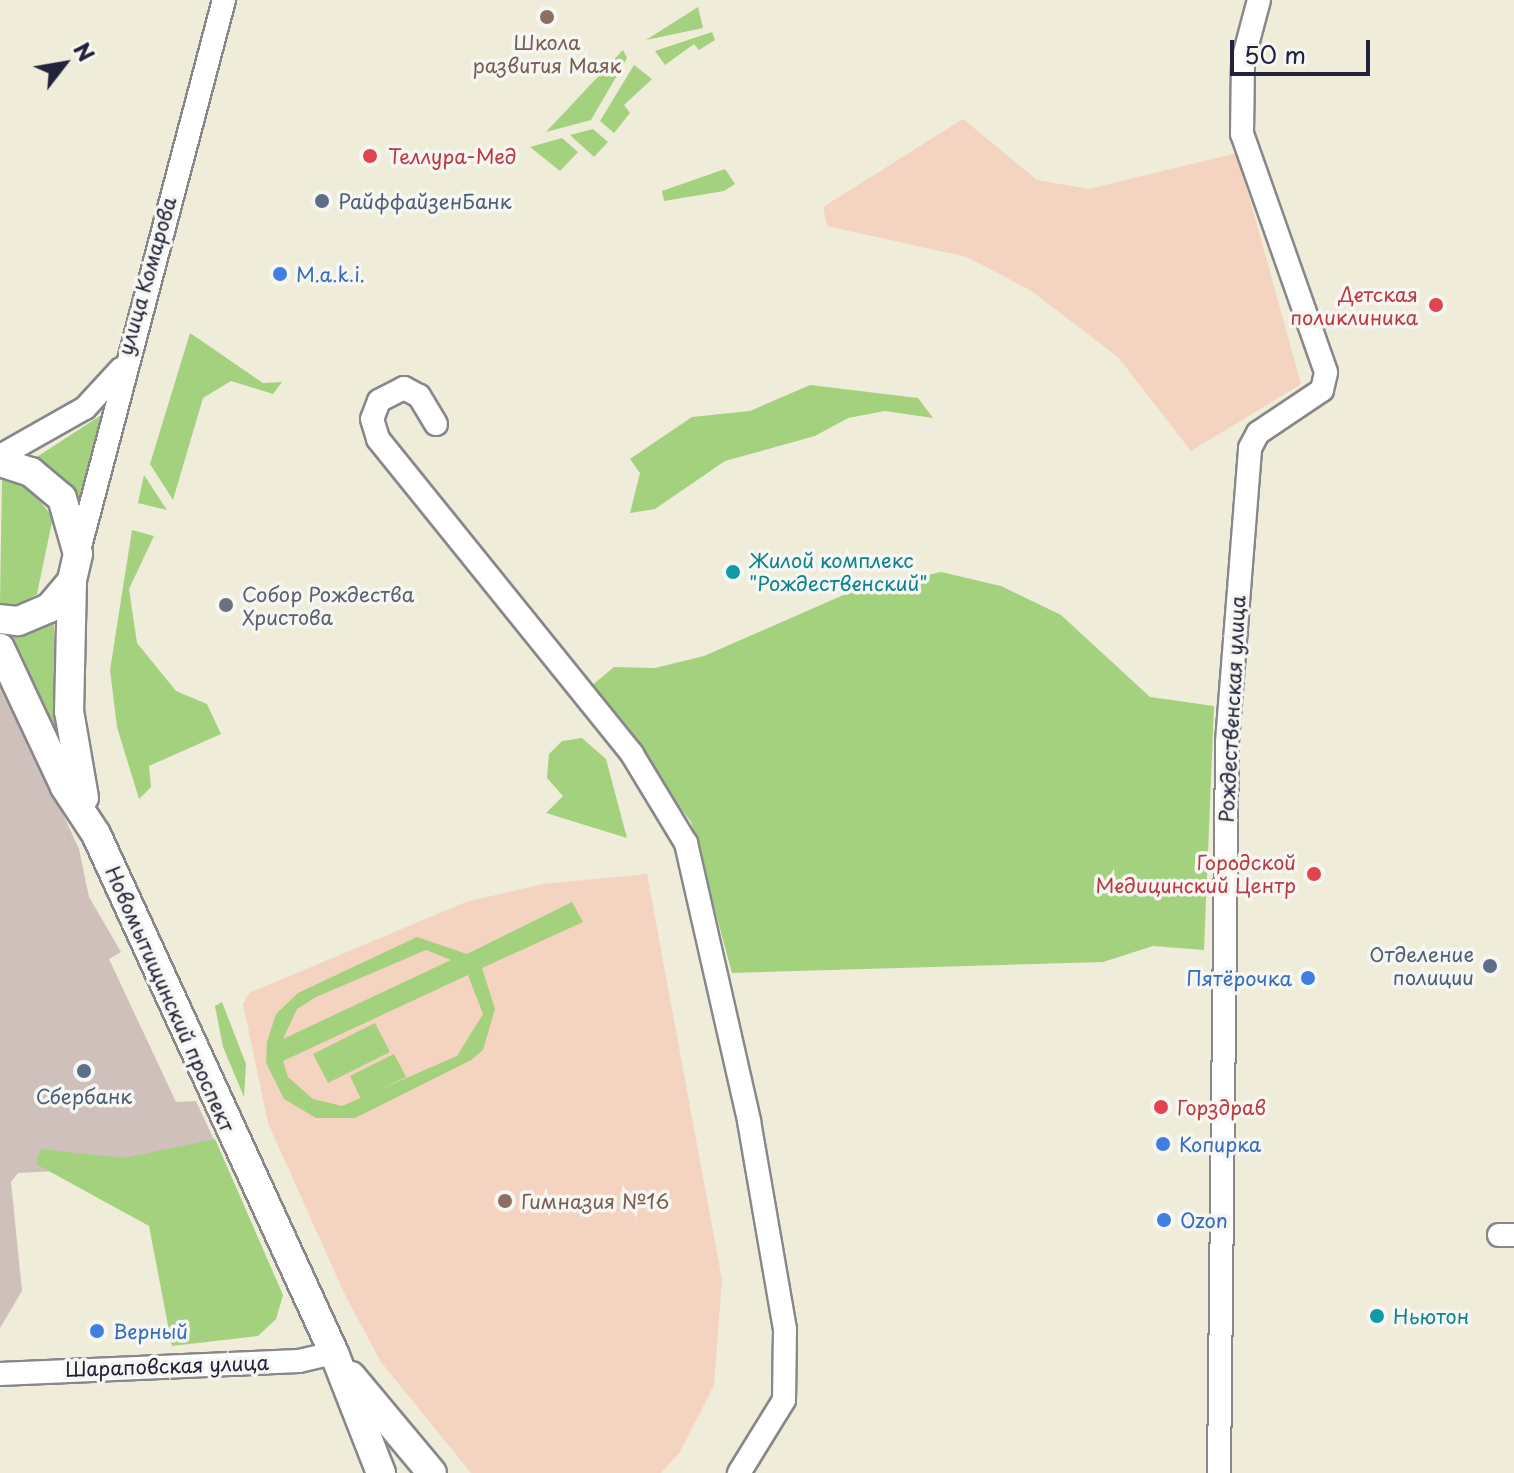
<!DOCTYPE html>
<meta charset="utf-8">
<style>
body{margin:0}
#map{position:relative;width:1514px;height:1473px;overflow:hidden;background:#efecd9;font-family:"Playpen Sans",sans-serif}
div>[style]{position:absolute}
.built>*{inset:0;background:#f4d3c0}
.industrial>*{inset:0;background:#d0c0bc}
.green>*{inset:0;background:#a4d17e}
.roads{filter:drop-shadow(2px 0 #88878a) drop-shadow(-2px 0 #88878a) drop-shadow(0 2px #88878a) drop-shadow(0 -2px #88878a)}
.minor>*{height:22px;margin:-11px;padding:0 11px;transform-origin:11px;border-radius:11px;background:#fff}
.major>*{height:28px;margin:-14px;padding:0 14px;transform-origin:14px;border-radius:14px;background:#fff}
.dots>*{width:22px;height:22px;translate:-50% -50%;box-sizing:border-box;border:4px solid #f6f6f2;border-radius:50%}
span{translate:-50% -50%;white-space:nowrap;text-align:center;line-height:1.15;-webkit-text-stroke:7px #f6f6f2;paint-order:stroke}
.education-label{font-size:20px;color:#785e54}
.left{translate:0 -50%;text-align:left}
.health-label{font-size:20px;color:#be3a42}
.right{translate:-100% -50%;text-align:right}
.service-label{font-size:20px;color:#4e5e75}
.shop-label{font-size:20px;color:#366cbe}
.street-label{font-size:20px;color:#22223b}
.culture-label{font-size:20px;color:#0d838f}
.worship-label{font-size:20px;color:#5b616d}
.north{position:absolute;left:24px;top:24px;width:80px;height:80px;-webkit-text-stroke:6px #f6f6f2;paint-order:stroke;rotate:59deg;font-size:22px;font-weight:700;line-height:32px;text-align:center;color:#22223b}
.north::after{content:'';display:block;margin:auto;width:28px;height:36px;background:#22223b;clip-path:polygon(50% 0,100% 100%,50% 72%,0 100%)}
.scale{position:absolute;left:1230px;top:40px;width:140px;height:36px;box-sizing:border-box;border:4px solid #22223b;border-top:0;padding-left:10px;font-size:24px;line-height:28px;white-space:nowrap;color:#22223b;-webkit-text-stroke:6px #f6f6f2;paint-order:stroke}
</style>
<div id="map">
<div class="built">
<div style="clip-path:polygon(963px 119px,1037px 180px,1089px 189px,1237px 153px,1301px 384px,1191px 451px,1118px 357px,1030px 290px,967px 257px,827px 226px,823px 207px)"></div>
<div style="clip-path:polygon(647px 874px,722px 1280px,714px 1385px,680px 1452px,661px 1473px,471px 1473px,381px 1362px,345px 1295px,268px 1123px,243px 1004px,249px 993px,466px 902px,543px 884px)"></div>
</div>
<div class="industrial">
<div style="clip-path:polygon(0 677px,79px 849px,89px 897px,121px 952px,109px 959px,176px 1102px,196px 1101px,216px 1144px,135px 1167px,18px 1173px,11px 1182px,22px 1291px,0 1328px)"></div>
</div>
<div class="green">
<div style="clip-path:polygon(698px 7px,703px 28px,646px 40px)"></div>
<div style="clip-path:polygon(712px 32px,715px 40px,699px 50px,694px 44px,665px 65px,655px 51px)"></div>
<div style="clip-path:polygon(623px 50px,627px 58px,591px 120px,546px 132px)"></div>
<div style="clip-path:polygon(634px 65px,652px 79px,624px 105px,630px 113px,614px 133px,600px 121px)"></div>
<div style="clip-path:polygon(593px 129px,608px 142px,594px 157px,570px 135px)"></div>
<div style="clip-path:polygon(562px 138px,578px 152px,560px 171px,530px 147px)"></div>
<div style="clip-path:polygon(725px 169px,735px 184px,724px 191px,664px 201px,662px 191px)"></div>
<div style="clip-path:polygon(190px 333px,263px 383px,282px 382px,273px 394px,231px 381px,203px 398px,173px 500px,150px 464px)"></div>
<div style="clip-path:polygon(810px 385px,918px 398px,933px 418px,885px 411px,848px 418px,815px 436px,725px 461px,655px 509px,630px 513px,640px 473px,630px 459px,692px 417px,750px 411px)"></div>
<div style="clip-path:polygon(106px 412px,91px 461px,80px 507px,56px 474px,32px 460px)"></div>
<div style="clip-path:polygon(144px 475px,167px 510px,138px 503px)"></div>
<div style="clip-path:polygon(2px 480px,27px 486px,53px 517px,37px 594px,10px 609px,0 603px)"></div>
<div style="clip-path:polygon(132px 530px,154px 536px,129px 589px,137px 643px,176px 691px,207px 704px,221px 734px,149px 766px,151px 787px,139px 799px,117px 727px,110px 670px)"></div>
<div style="clip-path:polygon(941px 572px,1001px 586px,1061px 615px,1150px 697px,1214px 706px,1204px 950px,1153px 946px,1103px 962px,732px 973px,691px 822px,589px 688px,614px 667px,655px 668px,704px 656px,848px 593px)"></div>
<div style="clip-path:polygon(54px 614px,54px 686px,64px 754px,0 628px)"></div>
<div style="clip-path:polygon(582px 738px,606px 759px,627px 838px,546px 813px,563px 796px,547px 778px,549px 754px,562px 741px)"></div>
<div style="clip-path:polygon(evenodd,572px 902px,583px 922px,482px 968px,495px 1009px,483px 1050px,471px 1060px,355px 1118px,316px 1118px,284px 1099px,266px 1063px,267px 1042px,276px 1014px,298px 993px,417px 937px,467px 954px,572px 902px,426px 950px,451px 960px,283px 1039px,297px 1009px,316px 997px,426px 950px,572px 902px,468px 975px,483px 1014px,457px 1056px,342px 1106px,313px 1099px,288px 1077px,283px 1061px,468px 975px)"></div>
<div style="clip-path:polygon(222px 1002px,246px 1064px,244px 1097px,223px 1047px,215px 1006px)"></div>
<div style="clip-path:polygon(375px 1023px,390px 1052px,328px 1083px,313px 1054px)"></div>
<div style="clip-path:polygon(394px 1054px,406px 1077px,361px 1099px,350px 1076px)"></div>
<div style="clip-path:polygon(215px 1139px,283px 1295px,276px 1319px,258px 1336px,172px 1346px,149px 1226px,36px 1164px,40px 1149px,124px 1158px)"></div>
</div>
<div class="roads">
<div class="minor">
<div style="left:436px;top:424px;width:33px;rotate:-121deg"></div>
<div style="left:419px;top:396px;width:17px;rotate:-152deg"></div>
<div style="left:404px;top:388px;width:28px;rotate:153deg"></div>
<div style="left:379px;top:401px;width:19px;rotate:111deg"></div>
<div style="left:372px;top:419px;width:21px;rotate:73deg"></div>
<div style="left:378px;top:439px;width:405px;rotate:51.1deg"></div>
<div style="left:632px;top:754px;width:104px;rotate:58.8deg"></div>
<div style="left:686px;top:843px;width:285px;rotate:77.2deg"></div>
<div style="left:749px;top:1121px;width:212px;rotate:80.2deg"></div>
<div style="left:785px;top:1330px;width:70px;rotate:90.8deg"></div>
<div style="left:784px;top:1400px;width:86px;rotate:121.7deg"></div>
<div style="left:0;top:456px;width:98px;rotate:-29.5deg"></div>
<div style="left:85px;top:408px;width:53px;rotate:-47.3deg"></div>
<div style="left:78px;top:554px;width:573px;rotate:-75.24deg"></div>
<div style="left:1499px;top:1235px;width:15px"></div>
<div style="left:0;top:1374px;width:299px;rotate:-2.5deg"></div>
<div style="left:299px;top:1361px;width:36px;rotate:-13deg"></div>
<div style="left:1219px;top:1473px;width:731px;rotate:-89.37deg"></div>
<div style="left:1227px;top:742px;width:295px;rotate:-85.5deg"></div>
<div style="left:1250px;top:448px;width:17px;rotate:-62deg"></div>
<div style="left:1258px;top:433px;width:77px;rotate:-33.9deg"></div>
<div style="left:1322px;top:390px;width:18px;rotate:-77deg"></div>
<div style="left:1326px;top:372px;width:252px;rotate:-109.4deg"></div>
<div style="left:1242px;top:134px;width:74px;rotate:-89.2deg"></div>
<div style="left:1243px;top:60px;width:62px;rotate:-75.1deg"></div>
</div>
<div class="major">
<div style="left:0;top:462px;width:33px;rotate:18deg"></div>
<div style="left:31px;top:472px;width:40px;rotate:40deg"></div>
<div style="left:62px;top:498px;width:58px;rotate:74.1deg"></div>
<div style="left:78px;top:554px;width:28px;rotate:103deg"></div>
<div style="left:72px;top:581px;width:35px;rotate:130deg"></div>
<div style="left:49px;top:608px;width:34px;rotate:157deg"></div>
<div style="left:18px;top:621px;width:18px;rotate:-174deg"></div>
<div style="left:72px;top:581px;width:130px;rotate:91.3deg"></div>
<div style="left:69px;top:711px;width:88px;rotate:80.2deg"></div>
<div style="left:0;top:648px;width:153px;rotate:64.9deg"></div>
<div style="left:65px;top:787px;width:56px;rotate:56.6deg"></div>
<div style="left:96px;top:834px;width:571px;rotate:65.37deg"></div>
<div style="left:334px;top:1353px;width:129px;rotate:68.6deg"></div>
<div style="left:351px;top:1376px;width:126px;rotate:50.1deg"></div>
</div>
</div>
<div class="dots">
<div style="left:547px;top:17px;background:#8d6e63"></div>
<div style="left:370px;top:156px;background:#e0444e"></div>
<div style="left:322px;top:201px;background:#5c6f8a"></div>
<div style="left:280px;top:274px;background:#3f7fe0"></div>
<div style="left:1436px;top:305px;background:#e0444e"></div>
<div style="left:733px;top:572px;background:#0f9aa8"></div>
<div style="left:226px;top:605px;background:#6b7280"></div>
<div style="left:1314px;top:874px;background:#e0444e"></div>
<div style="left:1490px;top:966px;background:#5c6f8a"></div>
<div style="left:1308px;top:978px;background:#3f7fe0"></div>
<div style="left:84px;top:1071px;background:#5c6f8a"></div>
<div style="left:1161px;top:1107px;background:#e0444e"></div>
<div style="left:1163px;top:1144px;background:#3f7fe0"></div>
<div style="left:505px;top:1201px;background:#8d6e63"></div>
<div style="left:1164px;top:1220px;background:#3f7fe0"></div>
<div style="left:1377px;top:1316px;background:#0f9aa8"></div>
<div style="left:97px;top:1331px;background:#3f7fe0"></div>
</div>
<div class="education-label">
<span style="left:547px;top:54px">Школа<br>развития Маяк</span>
<span class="left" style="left:521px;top:1201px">Гимназия №16</span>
</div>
<div class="health-label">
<span class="left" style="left:388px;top:156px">Теллура-Мед</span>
<span class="right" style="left:1418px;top:306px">Детская<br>поликлиника</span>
<span class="right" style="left:1296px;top:874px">Городской<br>Медицинский Центр</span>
<span class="left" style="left:1177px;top:1107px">Горздрав</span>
</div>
<div class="service-label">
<span class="left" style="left:338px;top:201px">РайффайзенБанк</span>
<span class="right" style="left:1474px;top:966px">Отделение<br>полиции</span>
<span style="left:84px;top:1096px">Сбербанк</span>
</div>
<div class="shop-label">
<span class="left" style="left:296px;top:274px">M.a.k.i.</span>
<span class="right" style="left:1292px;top:978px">Пятёрочка</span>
<span class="left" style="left:1179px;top:1144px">Копирка</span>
<span class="left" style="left:1180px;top:1220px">Ozon</span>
<span class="left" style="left:113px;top:1331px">Верный</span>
</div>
<div class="street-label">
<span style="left:147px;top:276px;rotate:-74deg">улица Комарова</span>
<span style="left:1232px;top:709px;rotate:-87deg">Рождественская улица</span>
<span style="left:170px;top:999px;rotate:66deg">Новомытищинский проспект</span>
<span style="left:167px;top:1366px;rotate:-2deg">Шараповская улица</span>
</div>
<div class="culture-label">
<span class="left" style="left:749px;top:572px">Жилой комплекс<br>"Рождественский"</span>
<span class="left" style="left:1393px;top:1316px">Ньютон</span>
</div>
<div class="worship-label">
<span class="left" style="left:242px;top:606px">Собор Рождества<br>Христова</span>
</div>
<div class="north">N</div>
<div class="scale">50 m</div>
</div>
